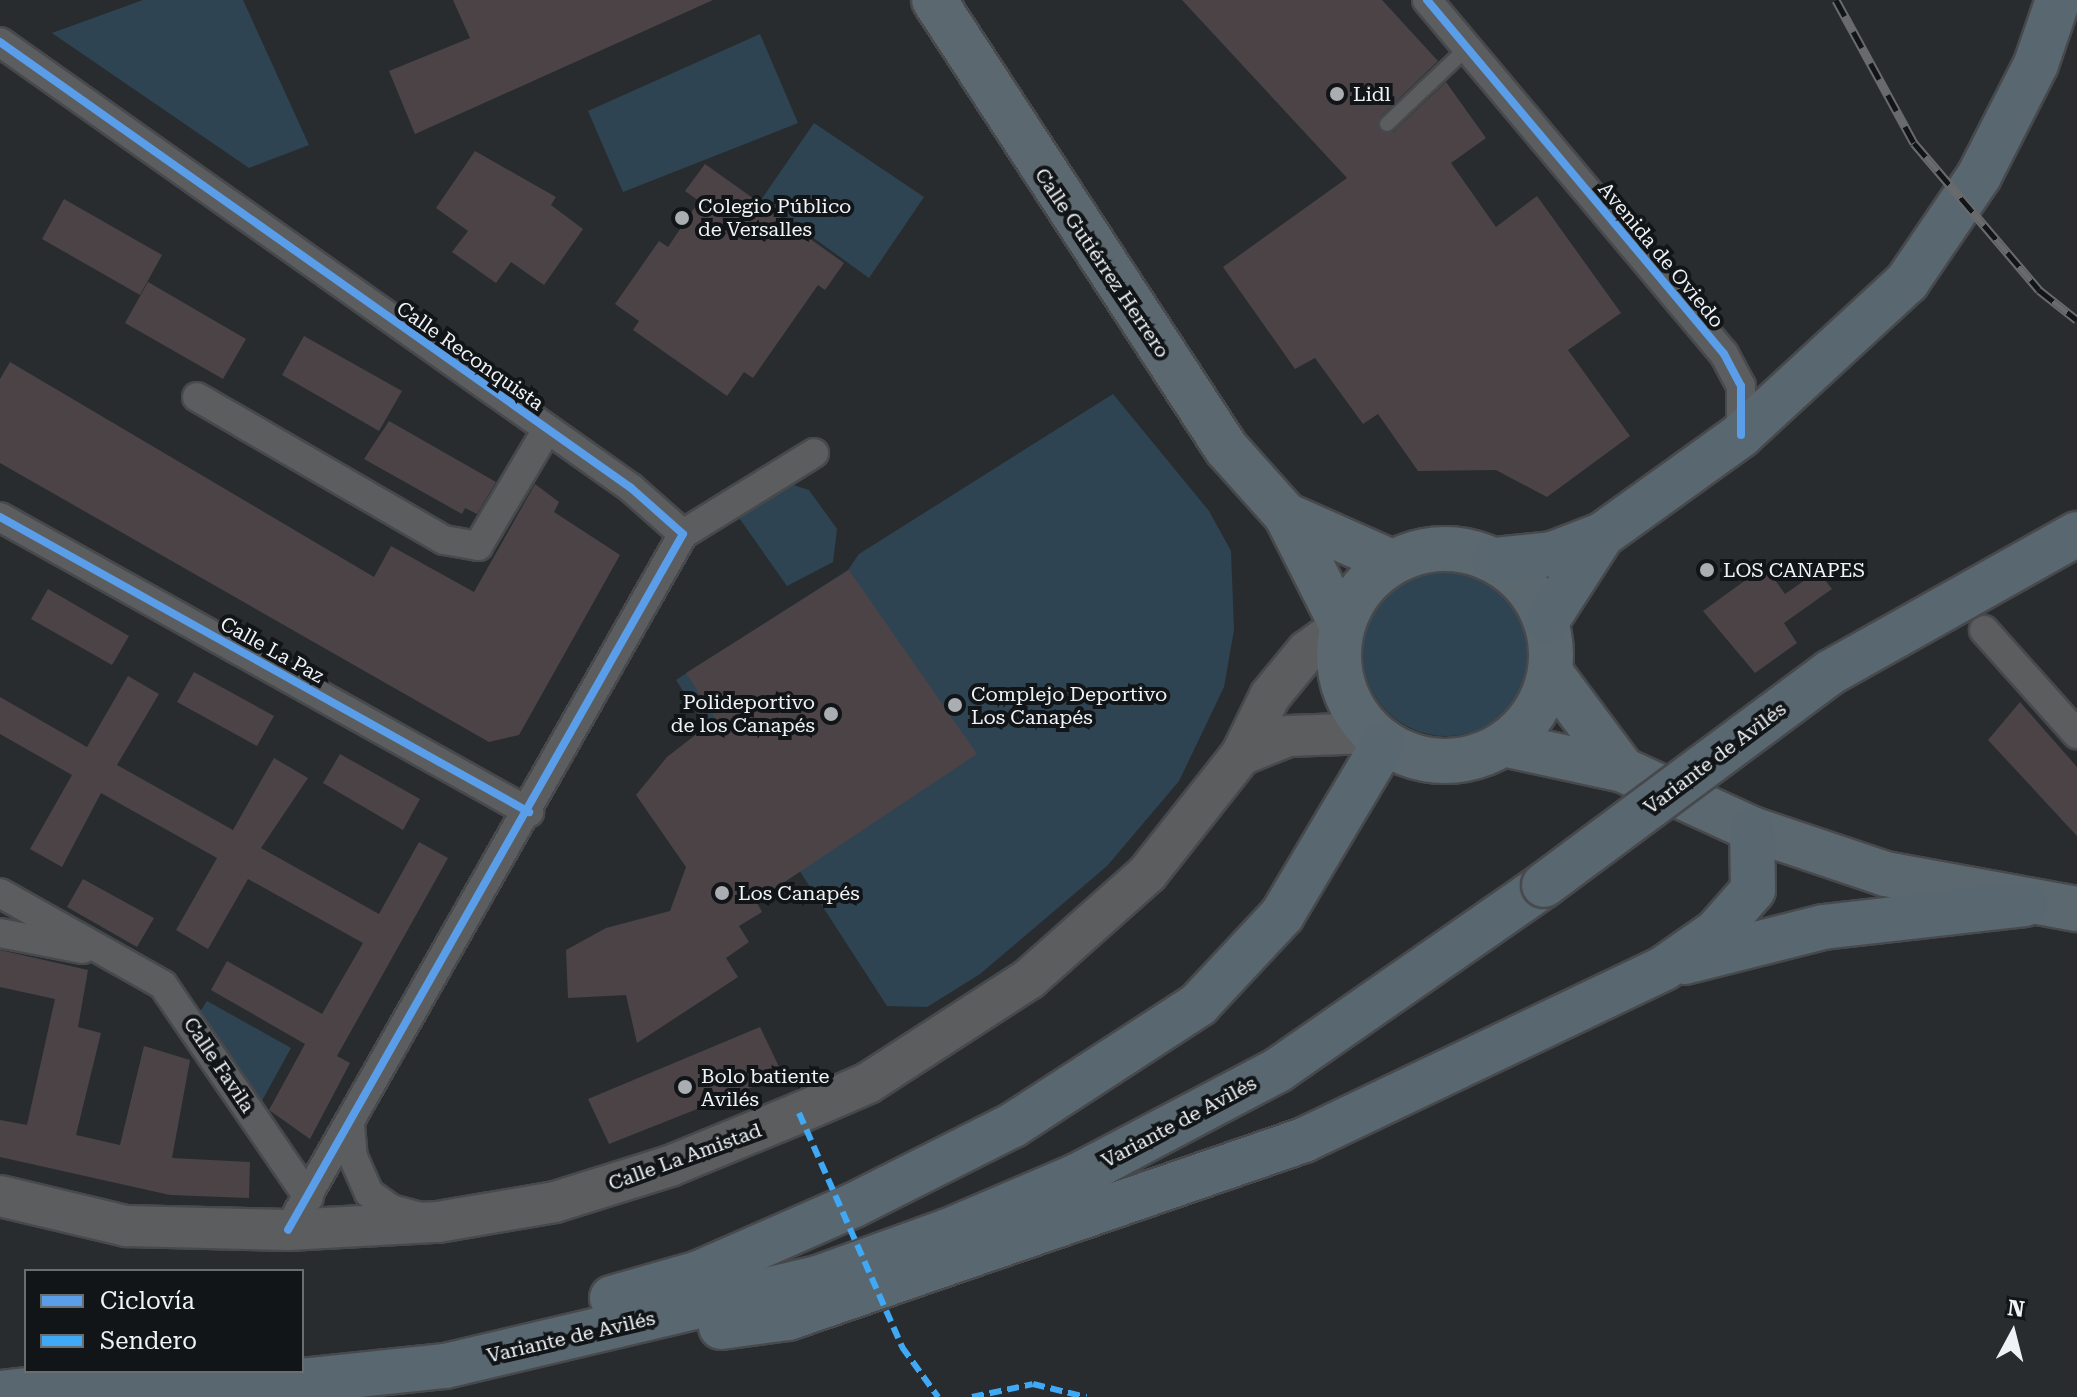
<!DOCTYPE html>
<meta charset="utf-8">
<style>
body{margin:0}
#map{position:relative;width:2077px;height:1397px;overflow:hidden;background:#292c2f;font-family:"Roboto Serif",serif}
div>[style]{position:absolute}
.green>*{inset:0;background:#2e4452}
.round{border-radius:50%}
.building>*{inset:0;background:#4b4346}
.roads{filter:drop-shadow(2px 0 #47494c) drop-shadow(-2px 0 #47494c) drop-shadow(0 2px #47494c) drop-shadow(0 -2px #47494c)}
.service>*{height:14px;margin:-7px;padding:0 7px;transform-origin:7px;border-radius:7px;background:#5b5d5f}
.minor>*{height:28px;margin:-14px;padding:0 14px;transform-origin:14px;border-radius:14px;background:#5b5d5f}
.secondary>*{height:40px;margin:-20px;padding:0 20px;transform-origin:20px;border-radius:20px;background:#5b5d5f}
.primary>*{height:44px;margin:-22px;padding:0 22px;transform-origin:22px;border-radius:22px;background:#5c6870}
.primary>.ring{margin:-22px;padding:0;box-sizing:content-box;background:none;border:44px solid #5c6870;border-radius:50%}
.trunk>*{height:44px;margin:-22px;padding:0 22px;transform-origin:22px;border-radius:22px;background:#596770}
.rail>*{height:9px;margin-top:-4.5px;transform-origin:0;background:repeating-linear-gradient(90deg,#121517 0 18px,#686a6c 0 36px);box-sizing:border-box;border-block:2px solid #686a6c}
.bridges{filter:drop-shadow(2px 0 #47494c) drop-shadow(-2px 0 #47494c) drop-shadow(0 2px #47494c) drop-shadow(0 -2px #47494c)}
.trunk-bridge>*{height:44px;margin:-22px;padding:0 22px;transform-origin:22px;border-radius:22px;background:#596770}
.quiet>*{height:6px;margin-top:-3px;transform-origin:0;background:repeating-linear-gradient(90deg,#3fa9f5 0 12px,transparent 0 18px)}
.cycleway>*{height:8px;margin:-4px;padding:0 4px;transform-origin:4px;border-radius:4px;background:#5a9eea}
.dots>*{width:22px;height:22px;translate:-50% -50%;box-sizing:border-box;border:4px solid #121517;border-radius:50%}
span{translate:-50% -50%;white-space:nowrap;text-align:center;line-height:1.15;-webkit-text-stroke:8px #121517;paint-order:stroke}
.poi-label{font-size:20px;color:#eff3f7}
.left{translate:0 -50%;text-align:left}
.right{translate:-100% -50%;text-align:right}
.street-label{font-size:20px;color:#eff3f7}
.legend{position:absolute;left:24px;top:1269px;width:280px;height:104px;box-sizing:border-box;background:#121517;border:2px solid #6a6e71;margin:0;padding:10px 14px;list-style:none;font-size:24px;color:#eff3f7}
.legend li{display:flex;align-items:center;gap:16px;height:40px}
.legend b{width:40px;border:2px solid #6a6e71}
.north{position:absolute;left:1973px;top:1293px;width:80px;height:80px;-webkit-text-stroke:6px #121517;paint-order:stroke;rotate:7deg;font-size:22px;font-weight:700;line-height:32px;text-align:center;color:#eff3f7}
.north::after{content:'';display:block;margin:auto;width:28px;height:36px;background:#eff3f7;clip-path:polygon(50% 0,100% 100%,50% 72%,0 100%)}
</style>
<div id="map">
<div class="green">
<div style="clip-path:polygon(143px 0,243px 0,309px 145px,249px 168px,52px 33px)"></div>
<div style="clip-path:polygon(760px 34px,798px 123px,623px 192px,588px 111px)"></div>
<div style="clip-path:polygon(814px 123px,924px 197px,869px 278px,761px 200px)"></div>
<div style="clip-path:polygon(1113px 394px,1209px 511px,1231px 551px,1234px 630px,1224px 687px,1179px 781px,1107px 866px,980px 974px,927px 1007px,887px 1006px,676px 680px,848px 570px,859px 554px)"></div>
<div style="clip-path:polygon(790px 484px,809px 490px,837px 529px,833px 562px,787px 586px,737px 515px)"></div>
<div class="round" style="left:1363px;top:570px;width:166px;height:166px"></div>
<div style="clip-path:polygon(207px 1001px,291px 1048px,259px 1106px,198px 1015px)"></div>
</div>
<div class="building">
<div style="clip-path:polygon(453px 0,713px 0,415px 134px,389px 71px,470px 38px)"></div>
<div style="clip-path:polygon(1182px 0,1382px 0,1438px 61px,1380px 117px,1379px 130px,1393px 132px,1446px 82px,1486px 138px,1451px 163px,1496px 227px,1537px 196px,1621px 313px,1568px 350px,1630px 436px,1547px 497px,1496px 470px,1418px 471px,1378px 414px,1363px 424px,1315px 358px,1295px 369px,1223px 267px,1347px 178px)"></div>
<div style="clip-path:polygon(475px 151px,556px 197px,551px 205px,583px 229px,544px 285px,511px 262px,496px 283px,452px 252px,468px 231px,436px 208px)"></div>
<div style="clip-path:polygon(705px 164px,844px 263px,825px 290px,818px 285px,753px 378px,744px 372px,727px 396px,633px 330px,639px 321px,615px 304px,659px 241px,668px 247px,699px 201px,685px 191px)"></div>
<div style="clip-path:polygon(64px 199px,162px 255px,140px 295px,42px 239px)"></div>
<div style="clip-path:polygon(148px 282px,246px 339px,223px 379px,125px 323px)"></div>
<div style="clip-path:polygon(304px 336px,402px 391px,379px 431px,282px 375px)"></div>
<div style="clip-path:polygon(10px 362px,374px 577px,391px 546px,474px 592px,535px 484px,559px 502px,554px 512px,620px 555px,519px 735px,489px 742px,0 463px,0 379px)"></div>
<div style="clip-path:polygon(389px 421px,496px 482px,477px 514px,465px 508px,462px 514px,364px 459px)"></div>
<div style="clip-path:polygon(1765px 566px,1785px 594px,1818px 571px,1832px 589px,1784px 623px,1797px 643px,1755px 673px,1703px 611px)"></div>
<div style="clip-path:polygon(849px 570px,977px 754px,756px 901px,762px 912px,739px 926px,749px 942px,726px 958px,738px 977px,637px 1043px,626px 995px,568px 998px,566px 950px,606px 928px,670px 911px,686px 867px,636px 795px,667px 757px,716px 719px,686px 673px)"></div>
<div style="clip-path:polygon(48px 589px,129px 636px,112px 665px,31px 619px)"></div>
<div style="clip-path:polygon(194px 672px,274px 716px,257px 746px,177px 702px)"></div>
<div style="clip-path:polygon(128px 676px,159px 694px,117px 765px,233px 830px,274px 758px,308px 778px,261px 848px,379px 914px,419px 842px,448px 858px,337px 1056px,350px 1063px,310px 1139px,269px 1110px,305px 1044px,211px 990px,227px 961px,322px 1014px,363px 943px,248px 879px,208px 949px,176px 930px,217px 858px,101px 793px,62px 867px,30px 849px,72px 775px,0 734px,0 697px,87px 747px)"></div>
<div style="clip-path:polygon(2020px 702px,2077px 767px,2077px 836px,1988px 740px)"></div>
<div style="clip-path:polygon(340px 754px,420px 799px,403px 830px,323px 783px)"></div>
<div style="clip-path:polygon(83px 879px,154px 918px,137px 947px,67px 907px)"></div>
<div style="clip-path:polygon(0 950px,88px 970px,78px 1027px,101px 1033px,76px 1135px,120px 1145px,144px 1046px,190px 1060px,172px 1158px,250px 1162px,249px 1198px,170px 1195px,0 1157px,0 1120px,27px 1125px,55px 999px,0 987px)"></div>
<div style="clip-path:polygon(760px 1027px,783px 1075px,609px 1144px,588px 1099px)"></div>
</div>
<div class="roads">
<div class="service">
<div style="left:1387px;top:124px;width:112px;rotate:-43.5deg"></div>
</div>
<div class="minor">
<div style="left:1427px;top:0;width:462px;rotate:50deg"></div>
<div style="left:1724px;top:354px;width:36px;rotate:62deg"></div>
<div style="left:1741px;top:386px;width:49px;rotate:90deg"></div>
<div style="left:0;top:42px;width:773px;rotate:35.25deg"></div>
<div style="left:631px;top:488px;width:69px;rotate:41.5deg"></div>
<div style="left:197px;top:397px;width:285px;rotate:30.1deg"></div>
<div style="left:444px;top:540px;width:35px;rotate:10deg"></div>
<div style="left:478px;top:546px;width:135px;rotate:-59.3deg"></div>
<div style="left:0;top:517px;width:606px;rotate:29.15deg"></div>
<div style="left:683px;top:534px;width:154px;rotate:-31.7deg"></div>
<div style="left:1984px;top:630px;width:140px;rotate:48.2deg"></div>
<div style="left:0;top:893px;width:187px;rotate:29.4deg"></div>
<div style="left:163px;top:985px;width:258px;rotate:55.6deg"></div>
<div style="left:0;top:933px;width:84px;rotate:11deg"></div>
<div style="left:350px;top:1125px;width:32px;rotate:85deg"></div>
<div style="left:353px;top:1157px;width:39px;rotate:66deg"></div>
<div style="left:369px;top:1193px;width:27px;rotate:36deg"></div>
<div style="left:391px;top:1209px;width:31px;rotate:15deg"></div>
<div style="left:288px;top:1230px;width:800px;rotate:-60.42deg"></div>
</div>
<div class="secondary">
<div style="left:1241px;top:755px;width:51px;rotate:-22deg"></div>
<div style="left:1288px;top:736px;width:83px;rotate:-2.1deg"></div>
<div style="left:0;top:1196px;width:130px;rotate:13.4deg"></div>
<div style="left:126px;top:1226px;width:162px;rotate:1.4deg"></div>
<div style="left:288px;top:1230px;width:150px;rotate:-3.1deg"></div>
<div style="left:438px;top:1222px;width:119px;rotate:-9.7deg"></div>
<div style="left:555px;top:1202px;width:121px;rotate:-17.4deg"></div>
<div style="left:670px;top:1166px;width:139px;rotate:-22.3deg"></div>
<div style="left:799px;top:1113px;width:75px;rotate:-23.5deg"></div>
<div style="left:868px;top:1083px;width:192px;rotate:-32.9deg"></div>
<div style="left:1029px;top:979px;width:158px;rotate:-41.7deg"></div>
<div style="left:1147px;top:874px;width:152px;rotate:-51.7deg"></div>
<div style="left:1241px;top:755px;width:66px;rotate:-63.8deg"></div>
<div style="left:1270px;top:696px;width:58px;rotate:-50.6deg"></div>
<div style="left:1307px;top:651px;width:43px;rotate:-35.5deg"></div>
</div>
<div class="primary">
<div style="left:934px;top:0;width:535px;rotate:56.9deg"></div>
<div style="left:1226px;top:448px;width:90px;rotate:48.2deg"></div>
<div style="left:1286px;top:515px;width:124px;rotate:63.2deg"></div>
<div style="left:1286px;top:515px;width:116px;rotate:23.9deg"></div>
<div class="ring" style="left:1339px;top:549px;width:168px;height:168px"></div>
<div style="left:1550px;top:672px;width:122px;rotate:53.3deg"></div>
<div style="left:1503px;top:744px;width:123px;rotate:12.2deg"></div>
<div style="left:1623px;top:770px;width:142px;rotate:24.6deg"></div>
<div style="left:1752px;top:829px;width:141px;rotate:18.6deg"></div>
<div style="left:1886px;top:874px;width:194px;rotate:10.4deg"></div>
</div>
<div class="trunk">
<div style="left:1495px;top:560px;width:57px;rotate:-6deg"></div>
<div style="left:1552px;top:554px;width:53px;rotate:-20.8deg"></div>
<div style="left:1602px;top:535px;width:171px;rotate:-35.7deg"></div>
<div style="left:1741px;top:435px;width:226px;rotate:-42.7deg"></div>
<div style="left:1907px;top:282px;width:128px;rotate:-55.8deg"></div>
<div style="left:1979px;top:176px;width:126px;rotate:-63deg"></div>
<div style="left:2036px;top:64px;width:68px;rotate:-71deg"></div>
<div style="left:1546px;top:622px;width:103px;rotate:-57.2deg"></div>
<div style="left:1685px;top:962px;width:142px;rotate:-14.2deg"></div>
<div style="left:1823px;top:927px;width:203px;rotate:-6.5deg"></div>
<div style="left:612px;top:1298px;width:91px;rotate:-16deg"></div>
<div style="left:699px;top:1273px;width:169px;rotate:-23.7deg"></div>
<div style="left:854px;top:1205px;width:178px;rotate:-26.7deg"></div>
<div style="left:1013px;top:1125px;width:222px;rotate:-33deg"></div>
<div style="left:1199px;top:1004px;width:122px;rotate:-47deg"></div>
<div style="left:1282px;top:915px;width:200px;rotate:-59.3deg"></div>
<div style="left:721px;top:1327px;width:68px;rotate:-7.7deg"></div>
<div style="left:788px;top:1318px;width:546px;rotate:-19.03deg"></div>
<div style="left:1304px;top:1140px;width:399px;rotate:-25.5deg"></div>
<div style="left:1664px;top:968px;width:63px;rotate:-34.7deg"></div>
<div style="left:1716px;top:932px;width:56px;rotate:-48.6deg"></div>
<div style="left:1753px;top:890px;width:61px;rotate:-90.9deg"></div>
<div style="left:0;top:1393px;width:186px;rotate:-6.5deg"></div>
<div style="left:149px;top:1397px;width:298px;rotate:-6deg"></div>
<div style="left:445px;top:1366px;width:383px;rotate:-13.3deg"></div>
<div style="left:818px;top:1278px;width:138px;rotate:-19.9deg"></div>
<div style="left:948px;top:1231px;width:140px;rotate:-23.1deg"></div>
<div style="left:1077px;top:1176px;width:227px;rotate:-27.8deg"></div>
<div style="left:1278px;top:1070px;width:324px;rotate:-34.8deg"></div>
</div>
</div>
<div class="rail">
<div style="left:1836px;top:0;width:163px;rotate:61.4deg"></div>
<div style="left:1914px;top:143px;width:193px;rotate:49.6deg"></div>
<div style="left:2039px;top:290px;width:48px;rotate:38.3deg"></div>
</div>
<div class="bridges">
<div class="trunk-bridge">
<div style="left:1544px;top:885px;width:357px;rotate:-36.6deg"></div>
<div style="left:1831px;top:672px;width:282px;rotate:-29.3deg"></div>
</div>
</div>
<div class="quiet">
<div style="left:799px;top:1113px;width:256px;rotate:66.2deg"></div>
<div style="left:902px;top:1347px;width:62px;rotate:54.2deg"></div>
<div style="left:972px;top:1397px;width:62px;rotate:-12deg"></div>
<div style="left:1033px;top:1384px;width:55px;rotate:13.8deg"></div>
</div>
<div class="cycleway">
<div style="left:1427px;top:0;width:462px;rotate:50deg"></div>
<div style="left:1724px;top:354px;width:36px;rotate:62deg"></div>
<div style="left:1741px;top:386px;width:49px;rotate:90deg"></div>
<div style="left:0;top:42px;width:773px;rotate:35.25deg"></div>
<div style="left:631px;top:488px;width:69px;rotate:41.5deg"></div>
<div style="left:683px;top:534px;width:800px;rotate:119.58deg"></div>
<div style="left:0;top:517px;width:606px;rotate:29.15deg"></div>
</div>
<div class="dots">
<div style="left:1337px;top:94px;background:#aaadb1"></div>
<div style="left:682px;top:218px;background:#aaadb1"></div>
<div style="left:1707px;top:570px;background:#aaadb1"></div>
<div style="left:955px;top:705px;background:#aaadb1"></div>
<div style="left:831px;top:714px;background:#aaadb1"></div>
<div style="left:722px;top:893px;background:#aaadb1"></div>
<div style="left:685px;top:1087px;background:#aaadb1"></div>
</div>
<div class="poi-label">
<span class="left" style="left:1353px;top:94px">Lidl</span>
<span class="left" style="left:698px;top:218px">Colegio Público<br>de Versalles</span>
<span class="left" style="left:1723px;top:570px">LOS CANAPES</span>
<span class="left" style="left:971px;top:706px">Complejo Deportivo<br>Los Canapés</span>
<span class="right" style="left:815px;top:714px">Polideportivo<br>de los Canapés</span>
<span class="left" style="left:738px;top:893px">Los Canapés</span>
<span class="left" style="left:701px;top:1088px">Bolo batiente<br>Avilés</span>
</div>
<div class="street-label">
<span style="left:1661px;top:255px;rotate:50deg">Avenida de Oviedo</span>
<span style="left:1102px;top:263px;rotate:56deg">Calle Gutiérrez Herrero</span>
<span style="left:470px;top:356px;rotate:35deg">Calle Reconquista</span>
<span style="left:272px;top:650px;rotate:29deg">Calle La Paz</span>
<span style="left:1715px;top:758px;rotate:-37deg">Variante de Avilés</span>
<span style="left:219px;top:1065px;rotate:56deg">Calle Favila</span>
<span style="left:1179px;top:1122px;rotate:-28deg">Variante de Avilés</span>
<span style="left:685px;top:1157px;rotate:-20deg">Calle La Amistad</span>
<span style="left:571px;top:1337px;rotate:-13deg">Variante de Avilés</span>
</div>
<ul class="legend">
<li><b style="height:10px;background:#5a9eea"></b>Ciclovía</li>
<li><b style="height:10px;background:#3fa9f5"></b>Sendero</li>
</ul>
<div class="north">N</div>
</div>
